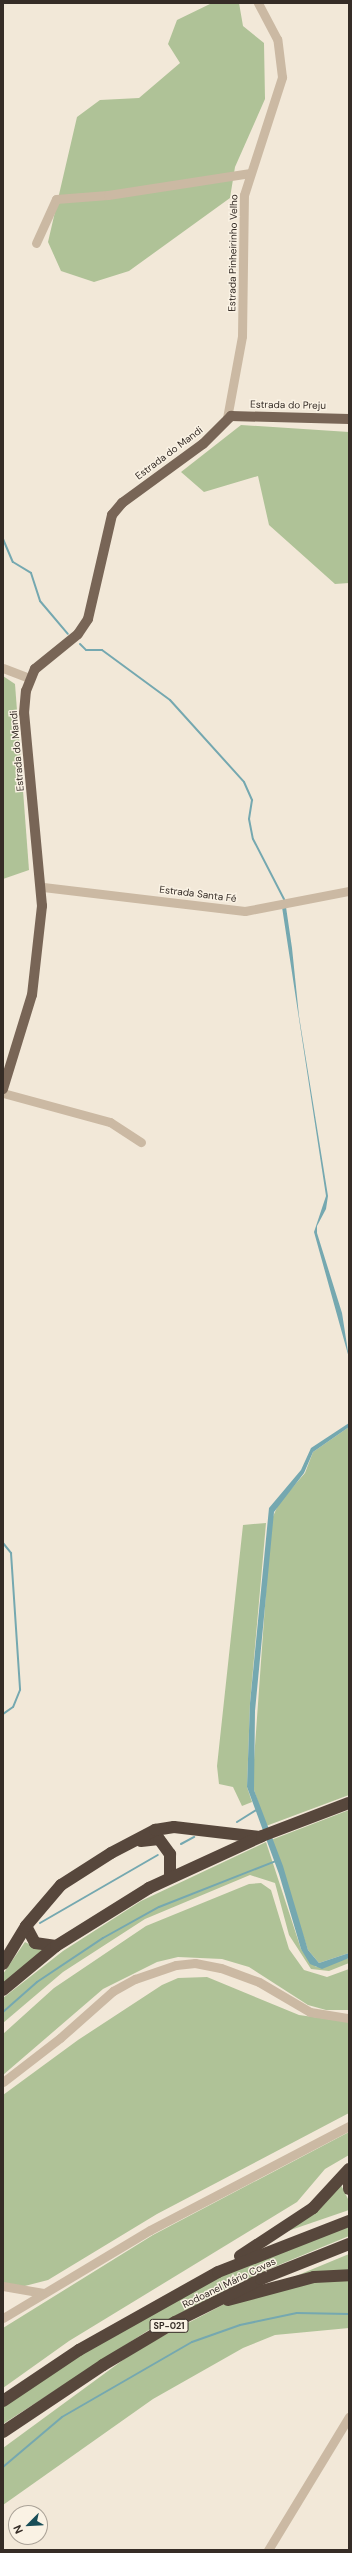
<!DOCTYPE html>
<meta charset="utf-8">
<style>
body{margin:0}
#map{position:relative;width:352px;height:2553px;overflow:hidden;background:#f2e8d8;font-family:"DM Sans",sans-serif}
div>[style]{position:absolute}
.green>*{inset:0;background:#afc297}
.water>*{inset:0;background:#75a8b0}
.stream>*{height:2px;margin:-1px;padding:0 1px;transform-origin:1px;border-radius:1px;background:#75a8b0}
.minor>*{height:9px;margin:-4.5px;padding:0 4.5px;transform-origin:4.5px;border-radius:4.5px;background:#cbb9a3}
.major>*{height:10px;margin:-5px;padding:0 5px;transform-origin:5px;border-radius:5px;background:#786556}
.highway>*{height:12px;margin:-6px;padding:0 6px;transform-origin:6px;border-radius:6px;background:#57473c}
span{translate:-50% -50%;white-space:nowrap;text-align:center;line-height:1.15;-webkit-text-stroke:3px #faf2e4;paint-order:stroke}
.shield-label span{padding:1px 3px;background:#faf2e4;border:1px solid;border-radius:3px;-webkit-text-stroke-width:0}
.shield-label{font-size:9px;color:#352c26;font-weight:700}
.street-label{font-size:10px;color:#352c26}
.frame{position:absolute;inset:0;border:4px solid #352c26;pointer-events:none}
.north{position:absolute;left:8px;top:2505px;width:40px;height:40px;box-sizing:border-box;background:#faf2e4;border:1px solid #aba398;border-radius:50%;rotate:246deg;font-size:11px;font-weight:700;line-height:16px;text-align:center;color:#352c26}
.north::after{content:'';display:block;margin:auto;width:14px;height:18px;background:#194e58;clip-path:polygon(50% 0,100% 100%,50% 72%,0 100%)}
</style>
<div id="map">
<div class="green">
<div style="clip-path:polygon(212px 3px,239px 3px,243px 26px,264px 43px,265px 99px,235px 167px,230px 198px,129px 271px,94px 282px,61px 271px,48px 242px,77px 117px,100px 100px,139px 98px,180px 63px,168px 44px,177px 20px)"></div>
<div style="clip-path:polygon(241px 425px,349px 432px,349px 583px,335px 584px,269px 525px,258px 476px,204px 492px,181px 472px)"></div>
<div style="clip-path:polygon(3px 676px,15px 684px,29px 870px,3px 879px)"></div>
<div style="clip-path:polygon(349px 1427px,349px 1795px,266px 1826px,254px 1790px,253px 1774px,271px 1521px,279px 1503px,305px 1473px,313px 1452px)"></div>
<div style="clip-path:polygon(266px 1523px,250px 1703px,247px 1787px,252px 1802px,242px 1806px,233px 1787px,219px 1784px,217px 1766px,243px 1525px)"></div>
<div style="clip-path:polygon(349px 1810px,349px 1953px,319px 1963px,308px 1950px,271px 1840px)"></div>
<div style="clip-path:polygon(266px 1842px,301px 1949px,316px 1967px,349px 1958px,349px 1963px,329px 1971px,311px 1969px,289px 1935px,275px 1883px,250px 1875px,145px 1919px,63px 1972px,3px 2023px,3px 1998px,63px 1951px,141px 1901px)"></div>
<div style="clip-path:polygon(261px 1883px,271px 1890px,289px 1949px,304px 1970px,327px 1977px,349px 1969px,349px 2010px,326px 2010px,308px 2005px,249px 1967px,222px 1959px,178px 1957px,157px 1962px,103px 1989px,3px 2075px,3px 2034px,54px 1988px,146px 1926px,249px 1884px)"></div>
<div style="clip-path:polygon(25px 1942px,43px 1951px,3px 1985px,3px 1974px)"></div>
<div style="clip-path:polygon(207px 1977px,299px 2015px,349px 2022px,349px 2113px,157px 2214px,48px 2280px,17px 2288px,3px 2284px,3px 2095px,78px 2040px,162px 1985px,178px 1978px)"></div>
<div style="clip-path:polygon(349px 2132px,349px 2155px,325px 2169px,297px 2202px,69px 2341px,3px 2388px,3px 2328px,153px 2235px)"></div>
<div style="clip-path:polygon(340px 2183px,349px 2201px,349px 2210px,279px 2234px)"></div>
<div style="clip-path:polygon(349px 2226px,349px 2236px,269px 2269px,155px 2326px,3px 2424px,3px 2406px,69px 2360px,210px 2280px)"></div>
<div style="clip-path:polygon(349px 2254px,349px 2272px,323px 2271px,279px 2283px)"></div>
<div style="clip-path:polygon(349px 2275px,349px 2328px,275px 2335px,243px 2348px,153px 2399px,3px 2505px,3px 2448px,138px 2349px,234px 2299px)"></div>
</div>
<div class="water">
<div style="clip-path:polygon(282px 907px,286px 907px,292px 948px,299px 1016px,328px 1196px,326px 1209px,317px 1226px,317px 1233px,342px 1313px,349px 1358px,314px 1232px,326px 1196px)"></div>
<div style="clip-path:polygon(349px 1423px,349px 1427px,313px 1452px,304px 1473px,274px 1512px,255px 1711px,254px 1790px,283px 1866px,308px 1950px,319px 1963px,349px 1953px,349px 1958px,322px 1969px,310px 1964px,301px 1949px,279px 1874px,247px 1787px,250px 1703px,269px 1508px,301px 1470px,311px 1448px)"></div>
</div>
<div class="stream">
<div style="left:3px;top:539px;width:25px;rotate:67deg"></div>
<div style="left:13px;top:562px;width:21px;rotate:31deg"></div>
<div style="left:31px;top:573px;width:29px;rotate:72deg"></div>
<div style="left:40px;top:601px;width:43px;rotate:49.7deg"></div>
<div style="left:80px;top:644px;width:8px;rotate:45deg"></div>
<div style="left:86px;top:650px;width:16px"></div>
<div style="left:102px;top:650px;width:84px;rotate:36.3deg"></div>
<div style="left:170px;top:700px;width:110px;rotate:47.9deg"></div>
<div style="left:244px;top:782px;width:20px;rotate:66deg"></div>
<div style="left:252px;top:800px;width:19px;rotate:99deg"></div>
<div style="left:249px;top:819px;width:20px;rotate:79deg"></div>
<div style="left:253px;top:839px;width:68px;rotate:62.7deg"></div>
<div style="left:3px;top:1543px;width:13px;rotate:51deg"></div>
<div style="left:11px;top:1553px;width:137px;rotate:86.2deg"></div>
<div style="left:20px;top:1690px;width:18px;rotate:112deg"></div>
<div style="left:13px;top:1707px;width:12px;rotate:145deg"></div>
<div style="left:237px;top:1822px;width:22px;rotate:-32deg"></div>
<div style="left:181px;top:1844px;width:15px;rotate:-28deg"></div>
<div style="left:40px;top:1923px;width:136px;rotate:-30deg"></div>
<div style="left:3px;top:2012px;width:45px;rotate:-41.4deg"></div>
<div style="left:37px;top:1982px;width:79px;rotate:-33.7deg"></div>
<div style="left:103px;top:1938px;width:64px;rotate:-29deg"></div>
<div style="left:159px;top:1907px;width:126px;rotate:-21.5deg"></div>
<div style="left:3px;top:2467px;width:77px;rotate:-40.3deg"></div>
<div style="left:62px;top:2417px;width:150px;rotate:-30deg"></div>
<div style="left:192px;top:2342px;width:51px;rotate:-19.5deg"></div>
<div style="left:240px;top:2325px;width:58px;rotate:-11.9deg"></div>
<div style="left:297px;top:2313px;width:52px;rotate:1.1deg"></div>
</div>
<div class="minor">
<div style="left:36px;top:243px;width:48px;rotate:-65.6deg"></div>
<div style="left:56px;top:199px;width:52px;rotate:-4.4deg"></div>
<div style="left:108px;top:195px;width:144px;rotate:-8.8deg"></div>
<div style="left:227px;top:418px;width:83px;rotate:-79.6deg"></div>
<div style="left:242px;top:336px;width:141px;rotate:-89.2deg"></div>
<div style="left:244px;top:195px;width:124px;rotate:-72.1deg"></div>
<div style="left:282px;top:77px;width:38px;rotate:-97deg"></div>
<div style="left:277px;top:39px;width:41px;rotate:-117.8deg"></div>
<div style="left:3px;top:668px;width:28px;rotate:21deg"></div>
<div style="left:43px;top:887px;width:203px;rotate:6.8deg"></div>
<div style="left:245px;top:911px;width:106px;rotate:-10.9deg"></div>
<div style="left:3px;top:1093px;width:111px;rotate:15.2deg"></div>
<div style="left:110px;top:1122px;width:37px;rotate:33deg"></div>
<div style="left:3px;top:2082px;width:72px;rotate:-37.7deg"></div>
<div style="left:60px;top:2038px;width:71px;rotate:-41.6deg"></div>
<div style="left:113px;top:1991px;width:25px;rotate:-29deg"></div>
<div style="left:135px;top:1979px;width:43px;rotate:-18.9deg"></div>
<div style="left:176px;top:1965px;width:19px;rotate:-6deg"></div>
<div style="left:195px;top:1963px;width:26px;rotate:11deg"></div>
<div style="left:221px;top:1968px;width:40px;rotate:20.2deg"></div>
<div style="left:259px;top:1982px;width:59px;rotate:30.5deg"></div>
<div style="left:310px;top:2012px;width:39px;rotate:9deg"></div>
<div style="left:3px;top:2286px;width:41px;rotate:9.9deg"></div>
<div style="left:3px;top:2318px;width:171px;rotate:-30.9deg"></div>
<div style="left:150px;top:2230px;width:225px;rotate:-27.6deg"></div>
<div style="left:268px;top:2550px;width:156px;rotate:-58.7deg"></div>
</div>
<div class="major">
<div style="left:3px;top:1089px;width:98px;rotate:-72.9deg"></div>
<div style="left:32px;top:995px;width:90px;rotate:-83.6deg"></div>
<div style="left:42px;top:906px;width:194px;rotate:-95.3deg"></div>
<div style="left:24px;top:713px;width:22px;rotate:-85deg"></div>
<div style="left:26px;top:691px;width:24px;rotate:-68deg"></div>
<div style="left:35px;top:669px;width:55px;rotate:-39.1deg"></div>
<div style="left:78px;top:634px;width:18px;rotate:-56deg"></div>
<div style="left:88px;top:619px;width:107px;rotate:-77deg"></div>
<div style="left:112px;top:515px;width:16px;rotate:-50deg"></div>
<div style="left:122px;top:503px;width:100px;rotate:-36.1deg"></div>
<div style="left:203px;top:444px;width:40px;rotate:-45deg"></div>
<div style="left:231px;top:416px;width:118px;rotate:1.5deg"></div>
</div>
<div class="highway">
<div style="left:141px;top:1841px;width:18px;rotate:-6deg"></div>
<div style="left:159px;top:1839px;width:19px;rotate:54deg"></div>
<div style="left:170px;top:1854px;width:23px;rotate:90deg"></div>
<div style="left:26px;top:1926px;width:19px;rotate:62deg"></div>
<div style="left:35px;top:1943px;width:21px;rotate:8deg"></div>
<div style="left:3px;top:1964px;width:44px;rotate:-58.8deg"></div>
<div style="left:26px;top:1926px;width:54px;rotate:-49.5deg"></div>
<div style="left:61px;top:1885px;width:59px;rotate:-32.6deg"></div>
<div style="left:111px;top:1853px;width:50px;rotate:-27.6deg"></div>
<div style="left:155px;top:1830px;width:19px;rotate:-9deg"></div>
<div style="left:174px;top:1827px;width:86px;rotate:6.7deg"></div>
<div style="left:3px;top:1990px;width:69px;rotate:-39.7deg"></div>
<div style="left:56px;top:1946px;width:110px;rotate:-31.9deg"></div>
<div style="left:149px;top:1888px;width:124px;rotate:-24.7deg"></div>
<div style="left:262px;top:1836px;width:93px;rotate:-20.8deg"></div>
<div style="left:349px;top:2176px;width:13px;rotate:90deg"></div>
<div style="left:240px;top:2256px;width:87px;rotate:-33.3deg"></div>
<div style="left:313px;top:2208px;width:53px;rotate:-47.3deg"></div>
<div style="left:228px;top:2300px;width:89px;rotate:-15deg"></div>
<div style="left:314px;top:2277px;width:35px;rotate:-3deg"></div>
<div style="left:3px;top:2401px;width:92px;rotate:-33.9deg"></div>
<div style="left:79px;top:2350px;width:159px;rotate:-29.3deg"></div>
<div style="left:218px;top:2272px;width:141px;rotate:-21.3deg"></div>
<div style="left:3px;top:2432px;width:120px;rotate:-33.8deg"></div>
<div style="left:103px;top:2365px;width:84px;rotate:-30.8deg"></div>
<div style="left:175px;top:2322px;width:96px;rotate:-26.6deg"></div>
<div style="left:261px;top:2279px;width:95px;rotate:-21.7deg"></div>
</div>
<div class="shield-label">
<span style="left:169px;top:2326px">SP-021</span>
</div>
<div class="street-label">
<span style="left:233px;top:253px;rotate:-89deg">Estrada Pinheirinho Velho</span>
<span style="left:288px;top:405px;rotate:1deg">Estrada do Preju</span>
<span style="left:169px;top:453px;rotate:-37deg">Estrada do Mandi</span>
<span style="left:17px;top:751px;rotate:-95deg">Estrada do Mandi</span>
<span style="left:198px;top:894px;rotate:7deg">Estrada Santa Fé</span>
<span style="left:229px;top:2283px;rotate:-26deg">Rodoanel Mário Covas</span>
</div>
<div class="frame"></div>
<div class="north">N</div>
</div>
